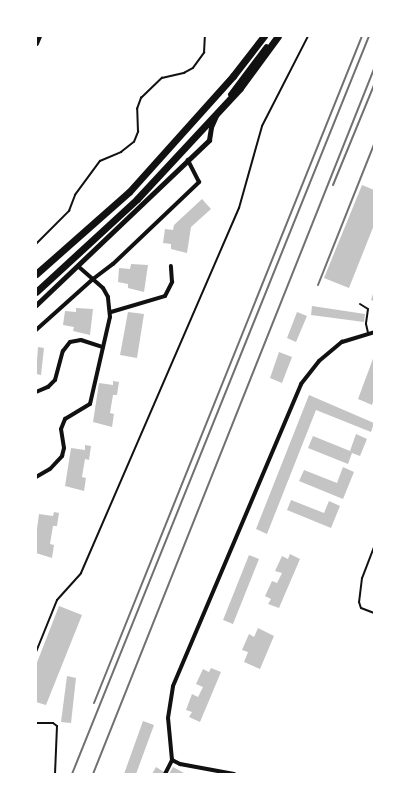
<!DOCTYPE html>
<style>
body{margin:0}
#map{position:relative;width:410px;height:810px;overflow:hidden;background:#fff;font-family:"Roboto Serif",serif}
div>[style]{position:absolute}
.building>*{inset:0;background:#c4c4c4}
.path>*{height:1.5px;margin:-0.75px;padding:0 0.75px;transform-origin:0.75px;border-radius:0.75px;background:#111}
.service>*{height:2px;margin:-1px;padding:0 1px;transform-origin:1px;border-radius:1px;background:#111}
.minor>*{height:4px;margin:-2px;padding:0 2px;transform-origin:2px;border-radius:2px;background:#111}
.tertiary>*{height:5px;margin:-2.5px;padding:0 2.5px;transform-origin:2.5px;border-radius:2.5px;background:#111}
.trunk>*{height:7px;margin:-3.5px;padding:0 3.5px;transform-origin:3.5px;border-radius:3.5px;background:#111}
.rail>*{height:2px;margin:-1px;padding:0 1px;transform-origin:1px;border-radius:1px;background:#707070}
span{translate:-50% -50%;white-space:nowrap;text-align:center;line-height:1.15;-webkit-text-stroke:4px #fff;paint-order:stroke}
.frame{position:absolute;inset:0;border:37px solid #fff;pointer-events:none}
</style>
<div id="map">
<div class="building">
<div style="clip-path:polygon(362px 185px,374px 190px,374px 225px,349px 288px,324px 278px)"></div>
<div style="clip-path:polygon(202px 199px,211px 209px,191px 227px,187px 253px,171px 249px,171px 244px,163px 243px,165px 229px,173px 230px,174px 225px)"></div>
<div style="clip-path:polygon(131px 264px,148px 265px,144px 292px,128px 288px,128px 284px,118px 282px,119px 268px,130px 269px)"></div>
<div style="clip-path:polygon(374px 291px,374px 301px,371px 300px)"></div>
<div style="clip-path:polygon(312px 306px,365px 314px,364px 322px,311px 315px)"></div>
<div style="clip-path:polygon(76px 308px,93px 309px,90px 335px,73px 331px,74px 327px,63px 325px,65px 311px,76px 312px)"></div>
<div style="clip-path:polygon(128px 312px,144px 314px,137px 358px,120px 355px)"></div>
<div style="clip-path:polygon(297px 312px,307px 316px,296px 342px,287px 338px)"></div>
<div style="clip-path:polygon(38px 347px,44px 348px,41px 375px,36px 374px)"></div>
<div style="clip-path:polygon(279px 352px,292px 357px,282px 383px,270px 378px)"></div>
<div style="clip-path:polygon(374px 356px,374px 399px,372px 405px,358px 399px)"></div>
<div style="clip-path:polygon(113px 381px,119px 382px,117px 395px,113px 395px,110px 413px,114px 414px,112px 427px,93px 422px,99px 383px,113px 385px)"></div>
<div style="clip-path:polygon(309px 395px,374px 423px,371px 432px,316px 410px,267px 534px,256px 529px)"></div>
<div style="clip-path:polygon(356px 434px,367px 439px,360px 456px,352px 453px,348px 464px,308px 448px,313px 436px,350px 451px)"></div>
<div style="clip-path:polygon(85px 445px,91px 446px,89px 460px,85px 459px,82px 477px,86px 478px,84px 491px,65px 486px,71px 448px,85px 450px)"></div>
<div style="clip-path:polygon(343px 467px,354px 472px,343px 499px,299px 481px,304px 470px,337px 483px)"></div>
<div style="clip-path:polygon(291px 500px,324px 513px,329px 501px,340px 506px,331px 528px,287px 510px)"></div>
<div style="clip-path:polygon(54px 512px,59px 513px,57px 526px,53px 526px,50px 544px,54px 545px,52px 558px,36px 553px,36px 536px,39px 514px,53px 516px)"></div>
<div style="clip-path:polygon(290px 554px,300px 559px,279px 608px,268px 604px,271px 599px,265px 596px,272px 581px,277px 583px,282px 573px,275px 571px,282px 556px,288px 559px)"></div>
<div style="clip-path:polygon(249px 555px,259px 559px,233px 624px,223px 620px)"></div>
<div style="clip-path:polygon(59px 606px,82px 615px,46px 705px,36px 702px,36px 665px)"></div>
<div style="clip-path:polygon(258px 628px,274px 636px,260px 669px,244px 662px,248px 652px,242px 650px,249px 634px,254px 637px)"></div>
<div style="clip-path:polygon(211px 668px,221px 672px,200px 722px,189px 717px,192px 712px,186px 710px,192px 694px,198px 697px,203px 687px,196px 684px,203px 669px,209px 672px)"></div>
<div style="clip-path:polygon(67px 676px,76px 678px,71px 723px,61px 722px)"></div>
<div style="clip-path:polygon(143px 721px,154px 725px,136px 774px,124px 774px)"></div>
<div style="clip-path:polygon(156px 767px,164px 772px,163px 774px,152px 774px)"></div>
<div style="clip-path:polygon(173px 767px,184px 773px,184px 774px,169px 774px)"></div>
</div>
<div class="path">
<div style="left:36px;top:244px;width:47px;rotate:-45deg"></div>
<div style="left:69px;top:211px;width:17px;rotate:-69deg"></div>
<div style="left:75px;top:195px;width:42px;rotate:-53.7deg"></div>
<div style="left:100px;top:161px;width:23px;rotate:-23deg"></div>
<div style="left:121px;top:152px;width:16px;rotate:-38deg"></div>
<div style="left:134px;top:142px;width:11px;rotate:-68deg"></div>
<div style="left:138px;top:132px;width:23px;rotate:-92deg"></div>
<div style="left:137px;top:109px;width:12px;rotate:-70deg"></div>
<div style="left:141px;top:98px;width:29px;rotate:-44deg"></div>
<div style="left:162px;top:78px;width:23px;rotate:-13deg"></div>
<div style="left:184px;top:73px;width:10px;rotate:-29deg"></div>
<div style="left:193px;top:68px;width:19px;rotate:-54deg"></div>
<div style="left:204px;top:53px;width:17px;rotate:-87deg"></div>
</div>
<div class="service">
<div style="left:360px;top:304px;width:9px;rotate:32deg"></div>
<div style="left:368px;top:309px;width:15px;rotate:98deg"></div>
<div style="left:366px;top:324px;width:9px;rotate:77deg"></div>
<div style="left:374px;top:547px;width:33px;rotate:111deg"></div>
<div style="left:362px;top:578px;width:24px;rotate:97deg"></div>
<div style="left:359px;top:602px;width:6px;rotate:72deg"></div>
<div style="left:361px;top:608px;width:14px;rotate:21deg"></div>
<div style="left:36px;top:652px;width:56px;rotate:-68deg"></div>
<div style="left:57px;top:600px;width:36px;rotate:-48deg"></div>
<div style="left:81px;top:573px;width:398px;rotate:-66.6deg"></div>
<div style="left:239px;top:208px;width:85px;rotate:-74.3deg"></div>
<div style="left:262px;top:126px;width:101px;rotate:-62.9deg"></div>
<div style="left:36px;top:723px;width:17px"></div>
<div style="left:53px;top:723px;width:5px;rotate:37deg"></div>
<div style="left:57px;top:726px;width:48px;rotate:92.4deg"></div>
</div>
<div class="minor">
<div style="left:111px;top:312px;width:56px;rotate:-16.5deg"></div>
<div style="left:165px;top:296px;width:16px;rotate:-63deg"></div>
<div style="left:172px;top:282px;width:16px;rotate:-94deg"></div>
<div style="left:36px;top:330px;width:76px;rotate:-41.8deg"></div>
<div style="left:93px;top:279px;width:25px;rotate:-37deg"></div>
<div style="left:113px;top:264px;width:119px;rotate:-43.6deg"></div>
<div style="left:199px;top:182px;width:25px;rotate:-117deg"></div>
<div style="left:36px;top:392px;width:13px;rotate:-23deg"></div>
<div style="left:48px;top:387px;width:10px;rotate:-45deg"></div>
<div style="left:55px;top:380px;width:30px;rotate:-75deg"></div>
<div style="left:63px;top:351px;width:11px;rotate:-52deg"></div>
<div style="left:70px;top:342px;width:11px;rotate:-10deg"></div>
<div style="left:81px;top:340px;width:23px;rotate:18deg"></div>
<div style="left:36px;top:477px;width:16px;rotate:-30deg"></div>
<div style="left:50px;top:469px;width:18px;rotate:-47deg"></div>
<div style="left:62px;top:456px;width:8px;rotate:-76deg"></div>
<div style="left:64px;top:448px;width:19px;rotate:-99deg"></div>
<div style="left:61px;top:429px;width:11px;rotate:-68deg"></div>
<div style="left:65px;top:419px;width:29px;rotate:-31deg"></div>
<div style="left:90px;top:404px;width:89px;rotate:-77.1deg"></div>
<div style="left:110px;top:317px;width:20px;rotate:-96deg"></div>
<div style="left:108px;top:297px;width:10px;rotate:-119deg"></div>
<div style="left:103px;top:288px;width:33px;rotate:-139deg"></div>
<div style="left:172px;top:760px;width:9px;rotate:27deg"></div>
<div style="left:180px;top:764px;width:55px;rotate:10.5deg"></div>
<div style="left:165px;top:774px;width:16px;rotate:-63deg"></div>
<div style="left:172px;top:760px;width:42px;rotate:-95.4deg"></div>
<div style="left:168px;top:718px;width:32px;rotate:-81deg"></div>
<div style="left:173px;top:686px;width:328px;rotate:-67deg"></div>
<div style="left:301px;top:384px;width:29px;rotate:-52deg"></div>
<div style="left:319px;top:361px;width:30px;rotate:-40deg"></div>
<div style="left:342px;top:342px;width:34px;rotate:-17deg"></div>
</div>
<div class="tertiary">
<div style="left:36px;top:43px;width:8px;rotate:-67deg"></div>
<div style="left:230px;top:94px;width:60px;rotate:-53.1deg"></div>
<div style="left:36px;top:305px;width:239px;rotate:-43.6deg"></div>
<div style="left:209px;top:140px;width:13px;rotate:-81deg"></div>
<div style="left:211px;top:127px;width:12px;rotate:-66deg"></div>
</div>
<div class="trunk">
<div style="left:36px;top:274px;width:124px;rotate:-41.4deg"></div>
<div style="left:129px;top:192px;width:156px;rotate:-48.1deg"></div>
<div style="left:233px;top:76px;width:51px;rotate:-52.2deg"></div>
<div style="left:36px;top:292px;width:137px;rotate:-42.6deg"></div>
<div style="left:137px;top:199px;width:151px;rotate:-47.1deg"></div>
<div style="left:240px;top:88px;width:64px;rotate:-53.8deg"></div>
</div>
<div class="rail">
<div style="left:333px;top:185px;width:108px;rotate:-67.7deg"></div>
<div style="left:318px;top:285px;width:152px;rotate:-68.3deg"></div>
<div style="left:94px;top:703px;width:719px;rotate:-68.11deg"></div>
<div style="left:72px;top:774px;width:796px;rotate:-68.08deg"></div>
<div style="left:93px;top:774px;width:759px;rotate:-68.27deg"></div>
</div>
<div class="frame"></div>
</div>
